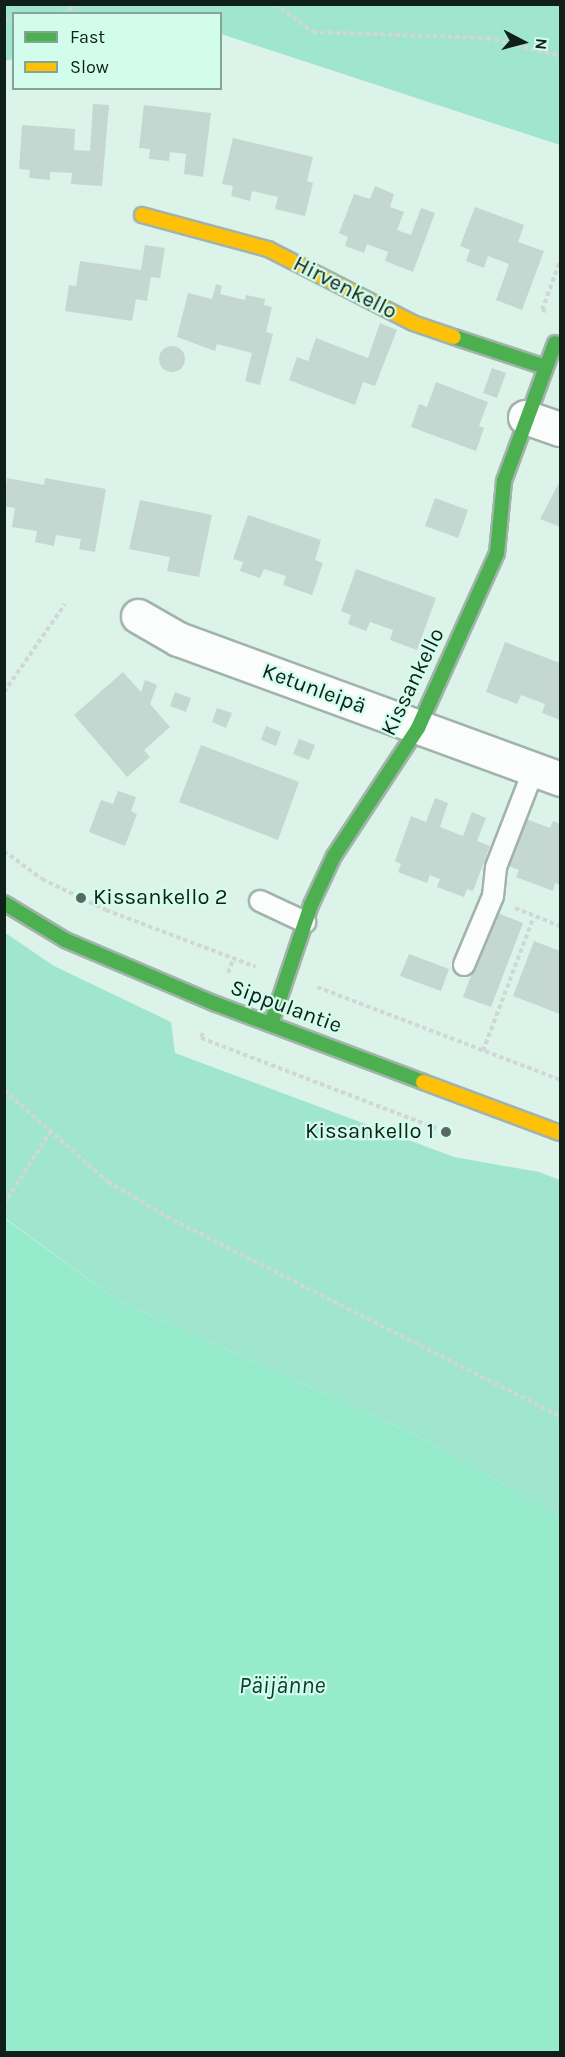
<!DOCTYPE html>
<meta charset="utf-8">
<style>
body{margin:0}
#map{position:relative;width:565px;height:2057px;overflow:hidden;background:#dcf3ea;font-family:Karla,sans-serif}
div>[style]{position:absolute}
.forest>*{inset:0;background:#a0e6ce}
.water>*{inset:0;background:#97ebcd}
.building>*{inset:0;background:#c4d7d0}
.round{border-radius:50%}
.path>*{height:4px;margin-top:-2px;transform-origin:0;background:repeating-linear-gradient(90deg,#d0d7d4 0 4.5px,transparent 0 7.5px)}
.roads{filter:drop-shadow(2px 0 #a1b3ab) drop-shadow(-2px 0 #a1b3ab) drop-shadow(0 2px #a1b3ab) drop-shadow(0 -2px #a1b3ab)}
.lane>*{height:20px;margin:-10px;padding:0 10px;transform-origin:10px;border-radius:10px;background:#fafdfc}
.street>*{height:33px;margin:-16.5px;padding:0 16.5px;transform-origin:16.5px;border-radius:16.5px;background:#fafdfc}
.fast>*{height:14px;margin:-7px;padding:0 7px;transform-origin:7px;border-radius:7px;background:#4caf50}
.slow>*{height:14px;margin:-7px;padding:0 7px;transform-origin:7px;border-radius:7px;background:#ffc107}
.dots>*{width:16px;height:16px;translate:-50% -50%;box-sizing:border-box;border:3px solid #d2fdec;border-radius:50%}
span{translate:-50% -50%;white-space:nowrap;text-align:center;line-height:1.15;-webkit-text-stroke:4.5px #d2fdec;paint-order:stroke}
.street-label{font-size:22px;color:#0f1f19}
.poi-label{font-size:22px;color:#0f1f19}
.left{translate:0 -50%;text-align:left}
.right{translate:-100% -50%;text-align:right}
.water-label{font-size:24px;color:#0b3d2e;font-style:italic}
.frame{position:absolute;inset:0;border:6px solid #0f1f19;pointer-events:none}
.legend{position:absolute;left:12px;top:12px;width:210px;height:78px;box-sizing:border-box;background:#d2fdec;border:2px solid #84a498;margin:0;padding:8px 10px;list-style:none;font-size:18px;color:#0f1f19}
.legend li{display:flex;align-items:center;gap:12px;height:30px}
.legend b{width:30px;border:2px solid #84a498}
.north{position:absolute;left:493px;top:12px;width:60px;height:60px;-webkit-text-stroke:4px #d2fdec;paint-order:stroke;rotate:96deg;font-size:16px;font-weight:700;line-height:24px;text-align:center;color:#0f1f19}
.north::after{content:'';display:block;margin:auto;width:21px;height:27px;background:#0f1f19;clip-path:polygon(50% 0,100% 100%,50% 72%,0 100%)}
</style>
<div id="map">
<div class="forest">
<div style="clip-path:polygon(4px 5px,560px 5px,560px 145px,221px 34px,220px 14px,14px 14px,13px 59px,5px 61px)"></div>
<div style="clip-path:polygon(4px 932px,54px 966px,171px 1022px,175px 1053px,454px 1157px,539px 1172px,560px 1180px,560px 1516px,414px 1434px,117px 1300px,5px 1218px)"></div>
</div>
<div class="water">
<div style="clip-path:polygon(4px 1218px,117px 1300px,414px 1434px,560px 1516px,560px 2052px,5px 2052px)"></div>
</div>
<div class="building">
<div style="clip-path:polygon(93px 104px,109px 105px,102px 186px,71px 184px,72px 173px,50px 172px,50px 180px,29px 178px,30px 170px,19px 169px,22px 125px,75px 129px,74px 150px,90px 151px)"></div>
<div style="clip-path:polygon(144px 105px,211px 113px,203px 177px,184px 174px,186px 154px,170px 152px,169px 161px,149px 159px,150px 149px,139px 148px)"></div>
<div style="clip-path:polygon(233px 138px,313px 157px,307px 181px,313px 183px,305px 216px,275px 209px,278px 197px,252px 191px,250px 201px,231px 196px,233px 186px,222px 184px)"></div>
<div style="clip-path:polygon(375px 186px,394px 194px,390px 207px,404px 212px,397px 230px,411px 235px,421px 208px,435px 213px,413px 272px,385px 261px,388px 252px,367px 244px,364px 253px,345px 246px,348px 237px,339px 233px,354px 194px,370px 199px)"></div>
<div style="clip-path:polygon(475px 207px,524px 225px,518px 242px,544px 251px,522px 310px,496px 300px,509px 264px,488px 256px,484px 268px,466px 261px,470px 250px,460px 246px)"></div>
<div style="clip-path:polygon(145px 245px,165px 248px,160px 278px,151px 277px,147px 301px,136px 299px,132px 321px,65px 311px,69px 285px,76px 286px,80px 261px,141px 270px)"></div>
<div style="clip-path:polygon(216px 284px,222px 286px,220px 294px,245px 300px,246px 295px,265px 299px,264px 305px,272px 307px,266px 332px,273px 334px,260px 385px,245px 381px,252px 353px,217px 344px,215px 351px,177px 337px,188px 293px,212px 299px)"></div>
<div style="clip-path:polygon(380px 323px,397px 330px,375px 386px,363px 382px,355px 405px,289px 380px,297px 357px,308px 361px,316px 338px,368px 358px)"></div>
<div class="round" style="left:159px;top:346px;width:26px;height:26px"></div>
<div style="clip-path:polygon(492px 368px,506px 373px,497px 398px,483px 393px)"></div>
<div style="clip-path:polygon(436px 382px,488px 402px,479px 426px,484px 428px,476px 451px,411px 427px,419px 404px,427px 407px)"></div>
<div style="clip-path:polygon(7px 478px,44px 485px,45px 478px,106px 489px,95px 552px,79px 549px,81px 539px,56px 535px,54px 546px,35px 542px,37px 531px,12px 527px,15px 508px,4px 506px)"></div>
<div style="clip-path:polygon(560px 481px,560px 527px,540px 519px)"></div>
<div style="clip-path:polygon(435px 498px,468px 510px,458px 538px,425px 526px)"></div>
<div style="clip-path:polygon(140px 500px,212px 515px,199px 577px,167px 571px,170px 557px,129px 549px)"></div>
<div style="clip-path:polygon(248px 515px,321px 540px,315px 560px,323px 563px,312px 595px,283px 585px,286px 576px,264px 569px,260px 578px,240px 571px,243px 562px,233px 559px)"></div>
<div style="clip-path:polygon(356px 569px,436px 598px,417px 650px,390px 640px,393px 630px,370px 622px,366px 631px,348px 624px,351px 615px,341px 611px)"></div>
<div style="clip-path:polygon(505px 642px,560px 663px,560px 720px,542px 713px,545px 704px,521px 695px,517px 704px,486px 692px)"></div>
<div style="clip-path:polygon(123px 672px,141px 692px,145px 680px,157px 685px,150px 704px,170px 727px,144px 750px,150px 757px,127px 777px,74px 715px)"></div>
<div style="clip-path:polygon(175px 692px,191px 698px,186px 712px,170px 706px)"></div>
<div style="clip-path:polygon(217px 708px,232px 713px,226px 728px,212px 722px)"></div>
<div style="clip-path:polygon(266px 726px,281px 732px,276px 746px,261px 740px)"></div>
<div style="clip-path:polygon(299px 739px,315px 745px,309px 760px,293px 754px)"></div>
<div style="clip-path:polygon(201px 745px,299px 782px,278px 840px,179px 802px)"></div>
<div style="clip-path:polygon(118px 791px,136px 797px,131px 811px,137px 814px,125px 846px,89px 832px,101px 800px,113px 804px)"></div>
<div style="clip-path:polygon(435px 798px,448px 803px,440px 827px,463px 836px,472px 812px,486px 818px,477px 841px,490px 846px,473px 891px,467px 889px,464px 897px,437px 887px,440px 879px,430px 875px,427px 883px,398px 872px,401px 864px,395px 861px,411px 816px,426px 822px)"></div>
<div style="clip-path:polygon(523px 818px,550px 828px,553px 821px,560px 824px,560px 885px,555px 883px,553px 891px,516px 877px,519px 870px,506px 865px)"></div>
<div style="clip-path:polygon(495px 912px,523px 923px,491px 1007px,463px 997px)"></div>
<div style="clip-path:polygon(534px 941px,560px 951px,560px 1014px,513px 996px)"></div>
<div style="clip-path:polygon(409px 954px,449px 969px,441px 991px,400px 976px)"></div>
</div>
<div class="path">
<div style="left:275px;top:4px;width:47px;rotate:36.4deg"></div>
<div style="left:313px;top:32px;width:174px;rotate:2deg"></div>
<div style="left:487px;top:38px;width:75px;rotate:13.9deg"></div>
<div style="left:62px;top:14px;width:20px;rotate:-30deg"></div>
<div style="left:4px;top:21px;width:10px;rotate:-6deg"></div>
<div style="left:546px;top:311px;width:4px;rotate:-166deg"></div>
<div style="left:542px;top:310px;width:52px;rotate:-69.8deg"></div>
<div style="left:4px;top:692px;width:107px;rotate:-55.3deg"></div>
<div style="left:4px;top:747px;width:2px;rotate:90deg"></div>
<div style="left:4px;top:851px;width:47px;rotate:36.4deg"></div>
<div style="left:42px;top:879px;width:71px;rotate:25.8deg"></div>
<div style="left:106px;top:910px;width:160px;rotate:20.8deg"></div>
<div style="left:515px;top:908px;width:48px;rotate:21.8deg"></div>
<div style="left:228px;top:973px;width:14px;rotate:-69deg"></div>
<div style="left:317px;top:987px;width:260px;rotate:20.9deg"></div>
<div style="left:203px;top:1033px;width:5px;rotate:112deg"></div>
<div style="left:201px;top:1038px;width:262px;rotate:21deg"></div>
<div style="left:483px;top:1051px;width:141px;rotate:-69.3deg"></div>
<div style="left:4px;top:1090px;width:139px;rotate:41.5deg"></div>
<div style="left:108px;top:1182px;width:75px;rotate:30.3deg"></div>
<div style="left:173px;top:1220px;width:434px;rotate:26.9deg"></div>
<div style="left:4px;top:1204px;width:85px;rotate:-57.4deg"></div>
</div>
<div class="roads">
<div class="lane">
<div style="left:260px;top:901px;width:50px;rotate:25deg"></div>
<div style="left:464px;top:965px;width:75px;rotate:-67.2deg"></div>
<div style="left:493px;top:896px;width:29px;rotate:-84deg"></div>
<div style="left:496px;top:867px;width:105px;rotate:-68.8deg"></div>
</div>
<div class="street">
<div style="left:525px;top:417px;width:37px;rotate:19deg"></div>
<div style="left:138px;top:616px;width:46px;rotate:29.9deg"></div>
<div style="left:178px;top:639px;width:407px;rotate:20.1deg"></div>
</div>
<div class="fast">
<div style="left:454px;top:337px;width:96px;rotate:18.2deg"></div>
<div style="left:4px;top:903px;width:71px;rotate:31.2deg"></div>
<div style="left:65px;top:940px;width:164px;rotate:23deg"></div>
<div style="left:216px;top:1004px;width:221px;rotate:20.6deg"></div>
<div style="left:271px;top:1024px;width:126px;rotate:-71.4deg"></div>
<div style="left:311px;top:905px;width:54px;rotate:-64.9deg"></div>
<div style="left:334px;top:856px;width:153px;rotate:-56.7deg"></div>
<div style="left:418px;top:728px;width:192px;rotate:-65.7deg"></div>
<div style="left:497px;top:553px;width:72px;rotate:-84.4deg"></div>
<div style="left:504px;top:481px;width:147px;rotate:-69.7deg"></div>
</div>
<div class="slow">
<div style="left:142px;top:215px;width:131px;rotate:15.1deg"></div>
<div style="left:268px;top:249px;width:163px;rotate:27deg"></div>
<div style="left:413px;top:323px;width:43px;rotate:18.9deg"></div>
<div style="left:423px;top:1082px;width:146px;rotate:20.4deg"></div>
</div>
</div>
<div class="dots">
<div style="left:81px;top:898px;background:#576962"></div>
<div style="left:446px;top:1132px;background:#576962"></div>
</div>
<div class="street-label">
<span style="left:345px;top:288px;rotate:27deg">Hirvenkello</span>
<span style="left:413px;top:682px;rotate:-64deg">Kissankello</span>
<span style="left:314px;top:689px;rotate:20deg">Ketunleipä</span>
<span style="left:286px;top:1007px;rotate:20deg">Sippulantie</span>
</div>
<div class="poi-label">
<span class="left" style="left:93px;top:898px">Kissankello 2</span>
<span class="right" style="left:434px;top:1132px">Kissankello 1</span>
</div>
<div class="water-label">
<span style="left:282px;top:1686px">Päijänne</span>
</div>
<div class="frame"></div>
<ul class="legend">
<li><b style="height:8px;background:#4caf50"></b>Fast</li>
<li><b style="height:8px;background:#ffc107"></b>Slow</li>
</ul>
<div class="north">N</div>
</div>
